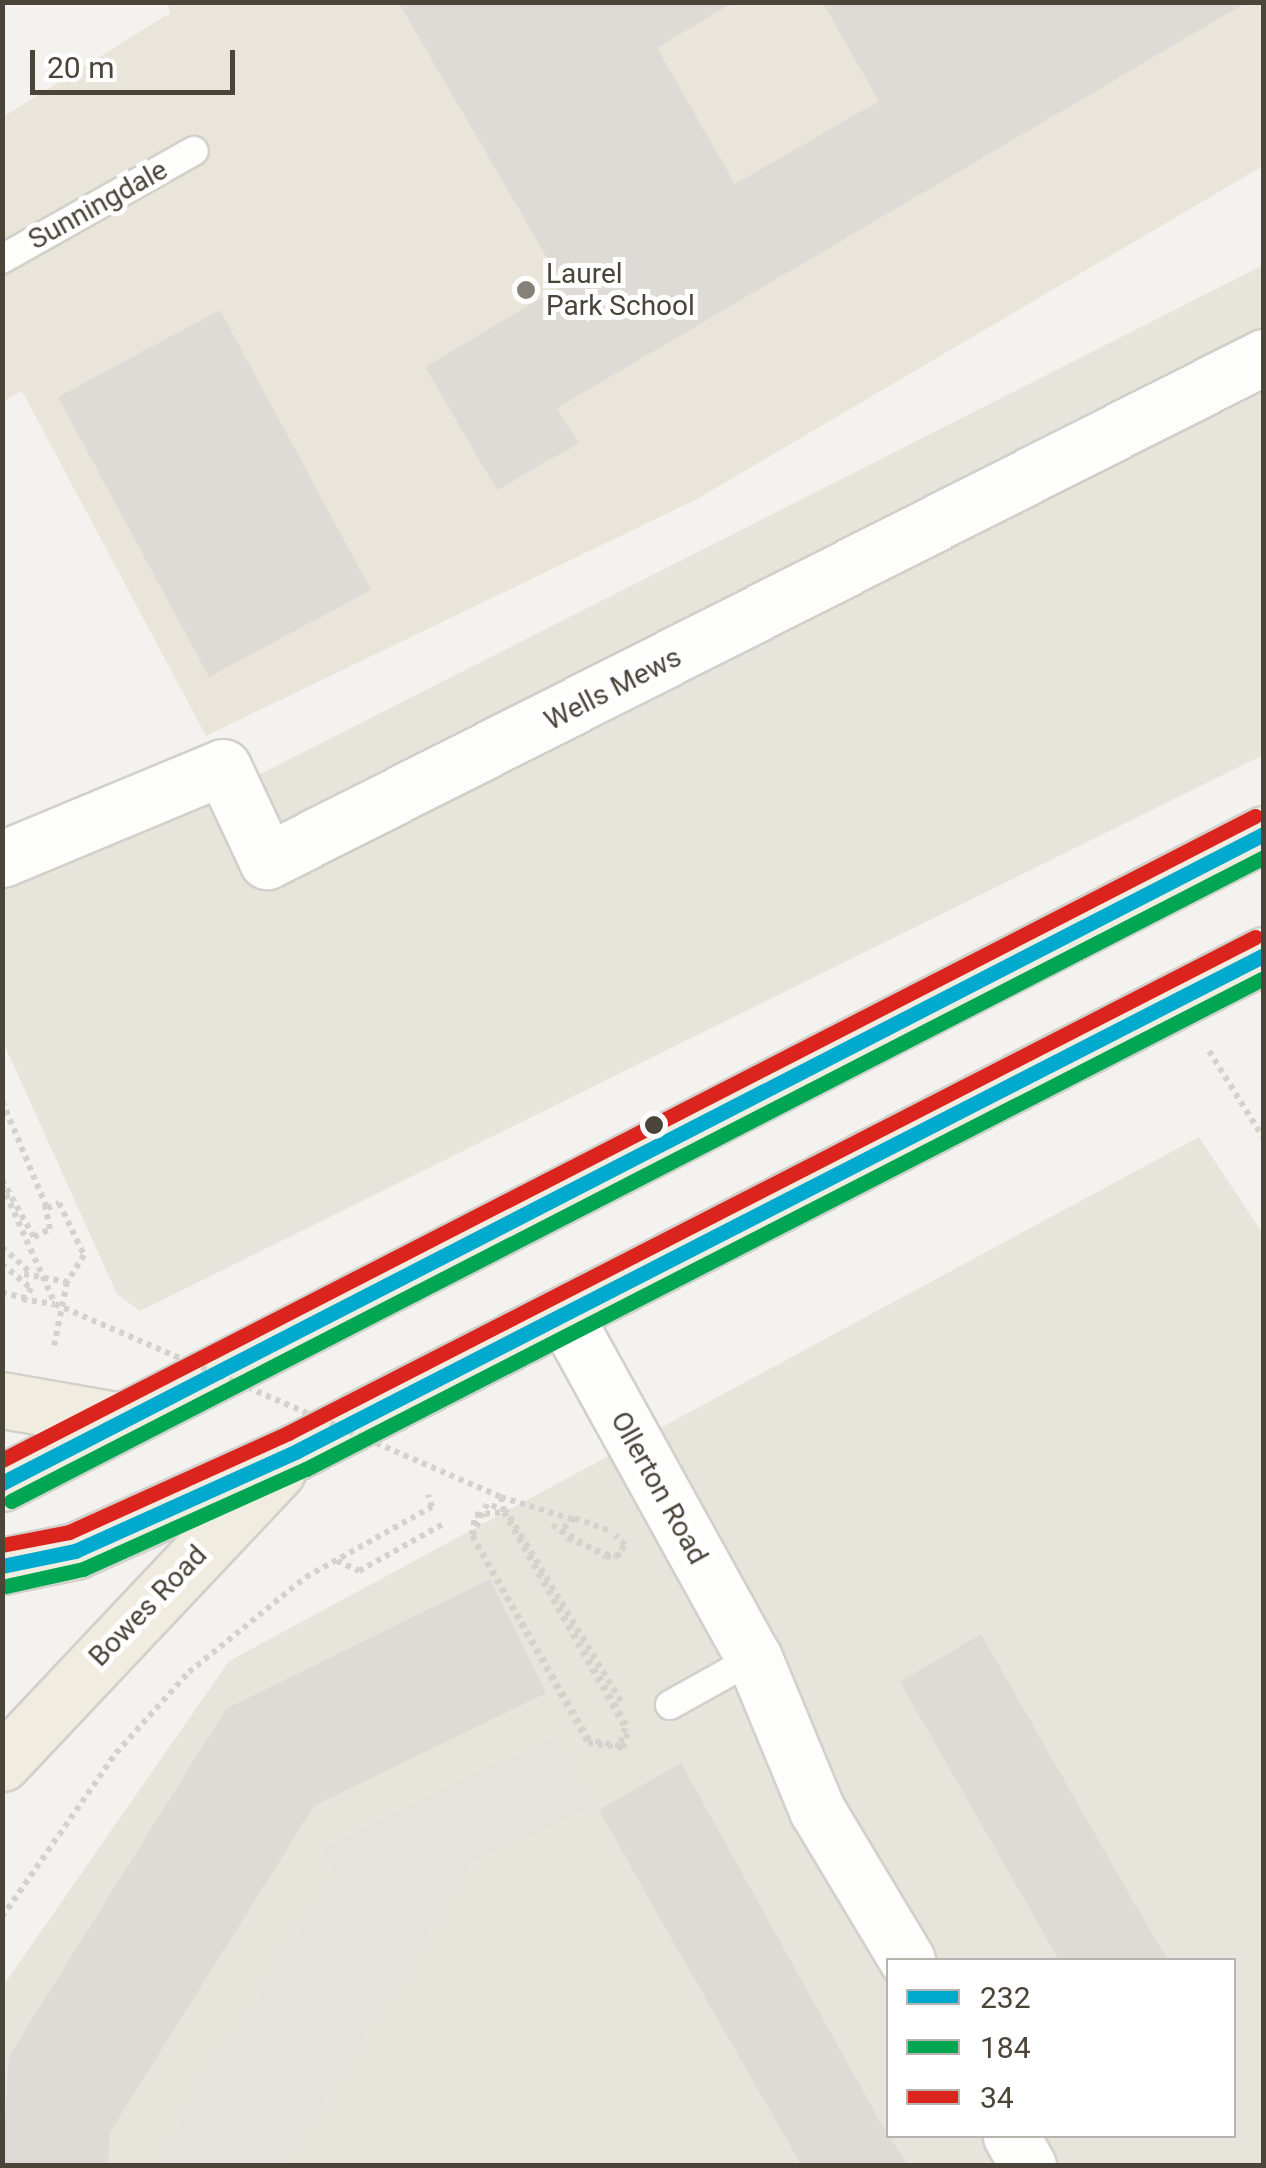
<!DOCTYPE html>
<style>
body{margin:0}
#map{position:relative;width:1266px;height:2168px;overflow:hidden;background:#f4f2ee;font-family:Roboto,sans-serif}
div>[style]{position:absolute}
.residential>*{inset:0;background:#e7e4dc}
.education>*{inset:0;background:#eae5da}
.parking>*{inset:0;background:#e6e3df}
.building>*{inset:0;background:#dedbd6}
.path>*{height:6px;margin-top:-3px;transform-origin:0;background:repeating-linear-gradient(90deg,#d3d2cc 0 5px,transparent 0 10px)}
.roads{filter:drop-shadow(2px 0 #d2d0cb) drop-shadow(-2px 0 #d2d0cb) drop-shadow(0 2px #d2d0cb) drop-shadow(0 -2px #d2d0cb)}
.service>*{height:28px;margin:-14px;padding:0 14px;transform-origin:14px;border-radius:14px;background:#fdfdfc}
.minor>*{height:55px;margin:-27.5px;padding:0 27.5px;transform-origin:27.5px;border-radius:27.5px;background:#fdfdfc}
.trunk>*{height:55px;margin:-27.5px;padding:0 27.5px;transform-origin:27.5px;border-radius:27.5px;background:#f0ece0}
.path-bridge>*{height:6px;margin-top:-3px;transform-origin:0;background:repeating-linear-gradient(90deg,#d3d2cc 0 5px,transparent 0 10px)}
.bus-1>*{height:15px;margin:-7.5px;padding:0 7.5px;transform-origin:7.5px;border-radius:7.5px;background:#00a9ce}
.bus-2>*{height:15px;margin:-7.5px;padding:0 7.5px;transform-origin:7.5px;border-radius:7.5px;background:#00a651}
.bus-3>*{height:15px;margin:-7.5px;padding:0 7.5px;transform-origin:7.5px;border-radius:7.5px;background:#dc241f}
.dots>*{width:28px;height:28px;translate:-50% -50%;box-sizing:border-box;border:5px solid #fff;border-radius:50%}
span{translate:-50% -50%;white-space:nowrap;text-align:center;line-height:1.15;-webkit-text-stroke:10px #fff;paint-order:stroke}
.street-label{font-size:28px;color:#4b4439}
.poi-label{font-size:28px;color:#4b4439}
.left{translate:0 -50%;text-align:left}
.frame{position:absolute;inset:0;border:5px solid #4b4439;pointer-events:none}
.legend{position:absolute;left:886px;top:1958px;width:350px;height:180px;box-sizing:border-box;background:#fff;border:2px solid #b7b4b0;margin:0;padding:12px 18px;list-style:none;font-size:30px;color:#4b4439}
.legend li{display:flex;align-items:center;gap:20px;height:50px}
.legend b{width:50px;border:2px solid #b7b4b0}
.scale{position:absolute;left:30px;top:50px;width:205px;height:45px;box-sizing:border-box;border:5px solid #4b4439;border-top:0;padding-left:12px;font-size:30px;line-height:35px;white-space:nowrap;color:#4b4439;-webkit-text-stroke:8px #fff;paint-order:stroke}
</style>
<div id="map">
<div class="residential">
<div style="clip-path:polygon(1263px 265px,1263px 755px,140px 1311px,117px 1294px,3px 1042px,2px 884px,219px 795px)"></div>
<div style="clip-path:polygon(evenodd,1199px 1137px,1263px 1234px,1263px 2165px,3px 2166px,3px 1986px,229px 1661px,1199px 1137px,888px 1960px,1234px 1960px,1234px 2136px,888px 2136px,888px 1960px)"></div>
</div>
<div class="education">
<div style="clip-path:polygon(168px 3px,1263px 3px,1263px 166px,697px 499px,206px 736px,22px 391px,3px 402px,3px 117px,170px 13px)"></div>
</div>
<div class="parking">
<div style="clip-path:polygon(551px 1737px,587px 1808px,474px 1862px,285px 2165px,164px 2165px,166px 2143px,334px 1875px,321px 1849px)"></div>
</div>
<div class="building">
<div style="clip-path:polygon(398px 2px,734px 2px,657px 48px,735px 184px,879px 101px,822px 2px,1247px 2px,557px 408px,579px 443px,497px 490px,425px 367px,563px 285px)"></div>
<div style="clip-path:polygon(220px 310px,371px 590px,209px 677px,58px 397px)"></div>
<div style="clip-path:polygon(490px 1579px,546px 1693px,314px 1806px,110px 2132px,108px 2166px,2px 2166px,9px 2056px,226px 1709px)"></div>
<div style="clip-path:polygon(981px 1634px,1136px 1906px,1168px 1960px,1059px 1960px,900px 1682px)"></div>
<div style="clip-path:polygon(681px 1763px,888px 2136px,910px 2166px,802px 2166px,676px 1947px,599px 1810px)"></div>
</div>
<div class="path">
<div style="left:1209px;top:1051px;width:104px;rotate:58deg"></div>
<div style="left:2px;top:1101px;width:116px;rotate:67.2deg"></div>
<div style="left:47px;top:1208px;width:13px;rotate:-23deg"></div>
<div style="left:59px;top:1203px;width:58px;rotate:64.3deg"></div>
<div style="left:84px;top:1255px;width:32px;rotate:122deg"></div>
<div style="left:67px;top:1282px;width:65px;rotate:101.5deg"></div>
<div style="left:2px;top:1180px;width:65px;rotate:60.7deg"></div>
<div style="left:34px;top:1237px;width:18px;rotate:-27deg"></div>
<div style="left:50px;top:1229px;width:24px;rotate:-102deg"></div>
<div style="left:2px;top:1247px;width:40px;rotate:42deg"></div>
<div style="left:2px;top:1264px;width:38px;rotate:40deg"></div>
<div style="left:31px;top:1288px;width:11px;rotate:117deg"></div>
<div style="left:26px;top:1298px;width:25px;rotate:-168deg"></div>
<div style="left:24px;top:1274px;width:44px;rotate:10.5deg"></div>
<div style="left:22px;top:1299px;width:33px;rotate:9deg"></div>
<div style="left:501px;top:1497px;width:77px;rotate:17.3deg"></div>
<div style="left:575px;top:1518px;width:38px;rotate:20deg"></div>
<div style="left:552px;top:1525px;width:63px;rotate:30.7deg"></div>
<div style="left:606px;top:1557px;width:17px;rotate:-10deg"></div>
<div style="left:337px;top:1561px;width:24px;rotate:24deg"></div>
<div style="left:359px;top:1571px;width:98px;rotate:-29.2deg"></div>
<div style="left:621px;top:1701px;width:223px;rotate:-121.1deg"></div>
<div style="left:506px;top:1510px;width:20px;rotate:-162deg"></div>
<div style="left:487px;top:1504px;width:35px;rotate:115deg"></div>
<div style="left:472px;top:1536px;width:237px;rotate:60.7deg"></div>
<div style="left:588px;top:1743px;width:35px;rotate:8deg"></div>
<div style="left:623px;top:1748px;width:19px;rotate:-72deg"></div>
<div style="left:2px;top:1917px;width:200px;rotate:-55.2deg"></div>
<div style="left:116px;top:1753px;width:109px;rotate:-48deg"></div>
<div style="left:189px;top:1672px;width:151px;rotate:-39.1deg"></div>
<div style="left:306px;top:1577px;width:144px;rotate:-29.1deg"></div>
<div style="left:432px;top:1507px;width:13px;rotate:-108deg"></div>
</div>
<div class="roads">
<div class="service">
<div style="left:2px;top:259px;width:220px;rotate:-29.4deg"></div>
<div style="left:670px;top:1705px;width:96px;rotate:-29.2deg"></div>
</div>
<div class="minor">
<div style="left:2px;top:859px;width:239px;rotate:-22.6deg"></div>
<div style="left:223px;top:767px;width:104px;rotate:64.9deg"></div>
<div style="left:267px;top:861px;width:1117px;rotate:-26.82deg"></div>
<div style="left:566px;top:1318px;width:389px;rotate:61.1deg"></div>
<div style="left:754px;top:1658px;width:165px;rotate:67.5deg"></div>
<div style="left:817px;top:1810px;width:175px;rotate:59deg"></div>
<div style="left:1011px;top:2136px;width:34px;rotate:60deg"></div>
</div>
<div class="trunk">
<div style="left:2px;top:1400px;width:122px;rotate:9.9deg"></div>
<div style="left:2px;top:1483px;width:1419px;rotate:-27.22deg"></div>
<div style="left:2px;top:1566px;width:75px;rotate:-11.6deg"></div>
<div style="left:75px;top:1551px;width:243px;rotate:-24.2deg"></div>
<div style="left:297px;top:1451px;width:1087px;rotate:-27.15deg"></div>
<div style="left:2px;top:1763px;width:401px;rotate:-46.7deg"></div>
</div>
</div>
<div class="path-bridge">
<div style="left:2px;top:1185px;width:130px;rotate:66deg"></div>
<div style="left:55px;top:1304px;width:486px;rotate:23.4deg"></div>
<div style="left:501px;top:1497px;width:15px;rotate:79deg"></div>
<div style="left:504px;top:1512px;width:248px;rotate:60.7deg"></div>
<div style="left:625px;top:1728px;width:19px;rotate:106deg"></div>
<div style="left:620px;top:1746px;width:32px;rotate:-169deg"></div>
<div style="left:589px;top:1740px;width:236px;rotate:-119.7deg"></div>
<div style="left:472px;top:1535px;width:20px;rotate:-81deg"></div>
<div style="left:475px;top:1515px;width:29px;rotate:-6deg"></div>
<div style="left:504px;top:1512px;width:250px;rotate:60.1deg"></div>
<div style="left:575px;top:1518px;width:18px;rotate:139deg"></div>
<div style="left:561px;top:1530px;width:11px;rotate:49deg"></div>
<div style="left:568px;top:1538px;width:51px;rotate:23.1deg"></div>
<div style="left:615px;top:1558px;width:16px;rotate:-52deg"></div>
<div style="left:625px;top:1545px;width:14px;rotate:-135deg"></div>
</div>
<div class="bus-1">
<div style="left:2px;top:1483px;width:1419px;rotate:-27.22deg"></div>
<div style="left:2px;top:1566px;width:75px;rotate:-11.6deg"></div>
<div style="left:75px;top:1551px;width:243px;rotate:-24.2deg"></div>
<div style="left:297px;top:1451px;width:1087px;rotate:-27.15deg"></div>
</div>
<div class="bus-2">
<div style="left:11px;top:1501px;width:1409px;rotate:-27.2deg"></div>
<div style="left:6px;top:1586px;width:79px;rotate:-12.4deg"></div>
<div style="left:83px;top:1569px;width:244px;rotate:-24.2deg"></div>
<div style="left:306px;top:1469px;width:1076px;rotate:-27.14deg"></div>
</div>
<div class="bus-3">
<div style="left:2px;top:1460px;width:1409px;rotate:-27.2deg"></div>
<div style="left:2px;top:1545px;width:68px;rotate:-11deg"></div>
<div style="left:69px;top:1532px;width:240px;rotate:-24.3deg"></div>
<div style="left:288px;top:1433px;width:1087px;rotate:-27.15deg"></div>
</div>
<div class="dots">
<div style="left:526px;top:290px;background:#868178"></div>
<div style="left:654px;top:1125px;background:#4b4439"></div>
</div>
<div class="street-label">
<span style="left:98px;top:205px;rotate:-29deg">Sunningdale</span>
<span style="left:613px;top:689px;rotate:-27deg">Wells Mews</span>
<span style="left:659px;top:1488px;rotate:61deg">Ollerton Road</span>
<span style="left:148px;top:1606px;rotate:-46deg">Bowes Road</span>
</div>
<div class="poi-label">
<span class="left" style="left:546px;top:290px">Laurel<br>Park School</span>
</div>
<div class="frame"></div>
<ul class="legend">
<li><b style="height:12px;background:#00a9ce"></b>232</li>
<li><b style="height:12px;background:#00a651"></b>184</li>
<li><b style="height:12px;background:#dc241f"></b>34</li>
</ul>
<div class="scale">20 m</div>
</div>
